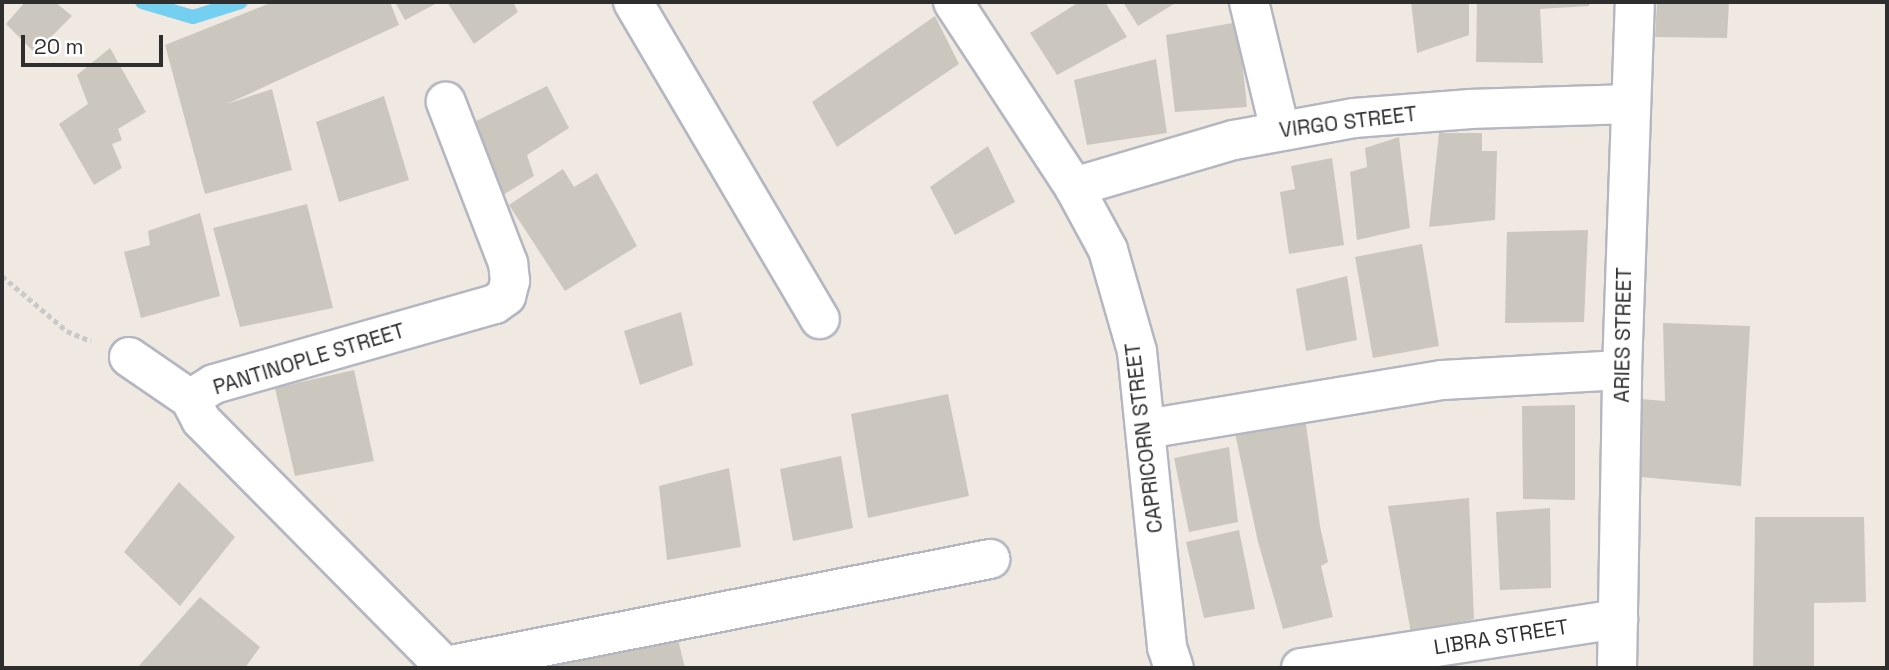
<!DOCTYPE html>
<style>
body{margin:0}
#map{position:relative;width:1889px;height:670px;overflow:hidden;background:#efe9e1;font-family:"Space Grotesk",sans-serif}
div>[style]{position:absolute}
.stream>*{height:14px;margin:-7px;padding:0 7px;transform-origin:7px;border-radius:7px;background:#75cff0}
.building>*{inset:0;background:#cbc7bf}
.path>*{height:4.5px;margin-top:-2.25px;transform-origin:0;background:repeating-linear-gradient(90deg,#c9c9c9 0 5px,transparent 0 8.5px)}
.roads{filter:drop-shadow(2px 0 #b4b7c1) drop-shadow(-2px 0 #b4b7c1) drop-shadow(0 2px #b4b7c1) drop-shadow(0 -2px #b4b7c1)}
.street>*{height:38px;margin:-19px;padding:0 19px;transform-origin:19px;border-radius:19px;background:#fff}
span{translate:-50% -50%;white-space:nowrap;text-align:center;line-height:1.15;-webkit-text-stroke:7px #fff;paint-order:stroke}
.street-label{font-size:21px;color:#2e2e2e}
.frame{position:absolute;inset:0;border:4px solid #2e2e2e;pointer-events:none}
.scale{position:absolute;left:21px;top:35px;width:142px;height:32px;box-sizing:border-box;border:4px solid #2e2e2e;border-top:0;padding-left:9px;font-size:21px;line-height:24px;white-space:nowrap;color:#2e2e2e;-webkit-text-stroke:5px #fff;paint-order:stroke}
</style>
<div id="map">
<div class="stream">
<div style="left:142px;top:2px;width:53px;rotate:16.4deg"></div>
<div style="left:193px;top:17px;width:50px;rotate:-17.4deg"></div>
</div>
<div class="building">
<div style="clip-path:polygon(25px 2px,55px 2px,72px 16px,35px 53px,6px 24px)"></div>
<div style="clip-path:polygon(273px 2px,390px 2px,399px 25px,227px 104px,272px 89px,292px 170px,205px 194px,165px 45px)"></div>
<div style="clip-path:polygon(395px 2px,439px 2px,405px 20px)"></div>
<div style="clip-path:polygon(447px 2px,513px 2px,518px 12px,474px 44px)"></div>
<div style="clip-path:polygon(1079px 2px,1105px 2px,1127px 37px,1057px 75px,1030px 33px)"></div>
<div style="clip-path:polygon(1123px 2px,1177px 2px,1138px 26px)"></div>
<div style="clip-path:polygon(1411px 2px,1469px 2px,1469px 35px,1417px 53px)"></div>
<div style="clip-path:polygon(1477px 2px,1589px 2px,1589px 6px,1540px 9px,1543px 63px,1476px 62px)"></div>
<div style="clip-path:polygon(1657px 2px,1729px 2px,1727px 38px,1655px 37px)"></div>
<div style="clip-path:polygon(935px 16px,959px 64px,837px 147px,812px 102px)"></div>
<div style="clip-path:polygon(1238px 22px,1247px 107px,1175px 112px,1166px 35px)"></div>
<div style="clip-path:polygon(110px 48px,146px 112px,118px 129px,122px 140px,112px 144px,122px 168px,94px 185px,59px 124px,88px 104px,77px 75px)"></div>
<div style="clip-path:polygon(1156px 59px,1167px 133px,1087px 145px,1074px 80px)"></div>
<div style="clip-path:polygon(547px 86px,569px 128px,527px 155px,534px 176px,498px 198px,464px 127px)"></div>
<div style="clip-path:polygon(384px 96px,409px 180px,339px 202px,316px 122px)"></div>
<div style="clip-path:polygon(1439px 133px,1482px 133px,1482px 151px,1497px 151px,1495px 220px,1429px 227px)"></div>
<div style="clip-path:polygon(1399px 137px,1410px 228px,1357px 240px,1350px 172px,1367px 167px,1365px 148px)"></div>
<div style="clip-path:polygon(988px 146px,1015px 202px,955px 235px,930px 187px)"></div>
<div style="clip-path:polygon(1332px 158px,1344px 245px,1289px 254px,1280px 192px,1295px 189px,1291px 166px)"></div>
<div style="clip-path:polygon(563px 169px,574px 187px,597px 173px,637px 246px,565px 291px,509px 205px)"></div>
<div style="clip-path:polygon(307px 204px,333px 308px,240px 327px,213px 228px)"></div>
<div style="clip-path:polygon(200px 213px,220px 296px,141px 318px,124px 252px,150px 245px,148px 231px)"></div>
<div style="clip-path:polygon(1588px 230px,1584px 322px,1505px 323px,1507px 232px)"></div>
<div style="clip-path:polygon(1422px 244px,1439px 346px,1373px 358px,1355px 257px)"></div>
<div style="clip-path:polygon(1347px 276px,1357px 340px,1306px 351px,1296px 289px)"></div>
<div style="clip-path:polygon(681px 312px,693px 365px,640px 385px,624px 331px)"></div>
<div style="clip-path:polygon(1663px 323px,1750px 326px,1741px 486px,1640px 477px,1641px 399px,1665px 401px)"></div>
<div style="clip-path:polygon(354px 370px,374px 461px,295px 476px,275px 388px)"></div>
<div style="clip-path:polygon(948px 394px,969px 496px,868px 518px,851px 414px)"></div>
<div style="clip-path:polygon(1575px 405px,1575px 500px,1523px 499px,1522px 406px)"></div>
<div style="clip-path:polygon(1304px 410px,1320px 526px,1328px 562px,1321px 566px,1333px 617px,1283px 629px,1258px 542px,1235px 433px)"></div>
<div style="clip-path:polygon(1229px 447px,1238px 522px,1189px 532px,1174px 458px)"></div>
<div style="clip-path:polygon(841px 456px,853px 528px,793px 541px,780px 469px)"></div>
<div style="clip-path:polygon(729px 468px,741px 547px,667px 560px,659px 486px)"></div>
<div style="clip-path:polygon(179px 482px,235px 537px,180px 606px,124px 552px)"></div>
<div style="clip-path:polygon(1469px 498px,1474px 619px,1411px 633px,1388px 506px)"></div>
<div style="clip-path:polygon(1550px 508px,1551px 588px,1500px 590px,1496px 512px)"></div>
<div style="clip-path:polygon(1755px 517px,1864px 517px,1866px 602px,1814px 603px,1814px 668px,1753px 668px)"></div>
<div style="clip-path:polygon(1239px 530px,1255px 609px,1204px 618px,1186px 542px)"></div>
<div style="clip-path:polygon(200px 597px,260px 647px,245px 668px,137px 668px)"></div>
<div style="clip-path:polygon(675px 627px,685px 668px,487px 668px)"></div>
</div>
<div class="path">
<div style="left:2px;top:276px;width:85px;rotate:40.2deg"></div>
<div style="left:67px;top:331px;width:26px;rotate:23deg"></div>
</div>
<div class="roads">
<div class="street">
<div style="left:633px;top:2px;width:368px;rotate:59.5deg"></div>
<div style="left:953px;top:2px;width:221px;rotate:56.8deg"></div>
<div style="left:1074px;top:187px;width:72px;rotate:61.6deg"></div>
<div style="left:1108px;top:250px;width:105px;rotate:74deg"></div>
<div style="left:1137px;top:351px;width:298px;rotate:84.2deg"></div>
<div style="left:1167px;top:647px;width:22px;rotate:72deg"></div>
<div style="left:1249px;top:2px;width:132px;rotate:76.4deg"></div>
<div style="left:1074px;top:187px;width:167px;rotate:-16.4deg"></div>
<div style="left:1234px;top:140px;width:122px;rotate:-10.4deg"></div>
<div style="left:1354px;top:118px;width:117px;rotate:-4.4deg"></div>
<div style="left:1471px;top:109px;width:159px;rotate:-1.8deg"></div>
<div style="left:129px;top:357px;width:74px;rotate:34.5deg"></div>
<div style="left:190px;top:399px;width:28px;rotate:-32deg"></div>
<div style="left:214px;top:384px;width:292px;rotate:-15.9deg"></div>
<div style="left:495px;top:304px;width:14px;rotate:-36deg"></div>
<div style="left:506px;top:296px;width:16px;rotate:-75deg"></div>
<div style="left:510px;top:281px;width:18px;rotate:-96deg"></div>
<div style="left:508px;top:263px;width:173px;rotate:-111.1deg"></div>
<div style="left:190px;top:399px;width:24px;rotate:62deg"></div>
<div style="left:201px;top:420px;width:349px;rotate:45.3deg"></div>
<div style="left:1146px;top:429px;width:300px;rotate:-9.4deg"></div>
<div style="left:1442px;top:380px;width:180px;rotate:-3.2deg"></div>
<div style="left:436px;top:668px;width:565px;rotate:-11.13deg"></div>
<div style="left:1301px;top:668px;width:321px;rotate:-8.8deg"></div>
<div style="left:1617px;top:668px;width:298px;rotate:-89deg"></div>
<div style="left:1622px;top:370px;width:368px;rotate:-88deg"></div>
</div>
</div>
<div class="street-label">
<span style="left:1348px;top:122px;rotate:-7deg">VIRGO STREET</span>
<span style="left:1623px;top:335px;rotate:-89deg">ARIES STREET</span>
<span style="left:309px;top:359px;rotate:-17deg">PANTINOPLE STREET</span>
<span style="left:1144px;top:438px;rotate:-97deg">CAPRICORN STREET</span>
<span style="left:1501px;top:637px;rotate:-9deg">LIBRA STREET</span>
</div>
<div class="frame"></div>
<div class="scale">20 m</div>
</div>
